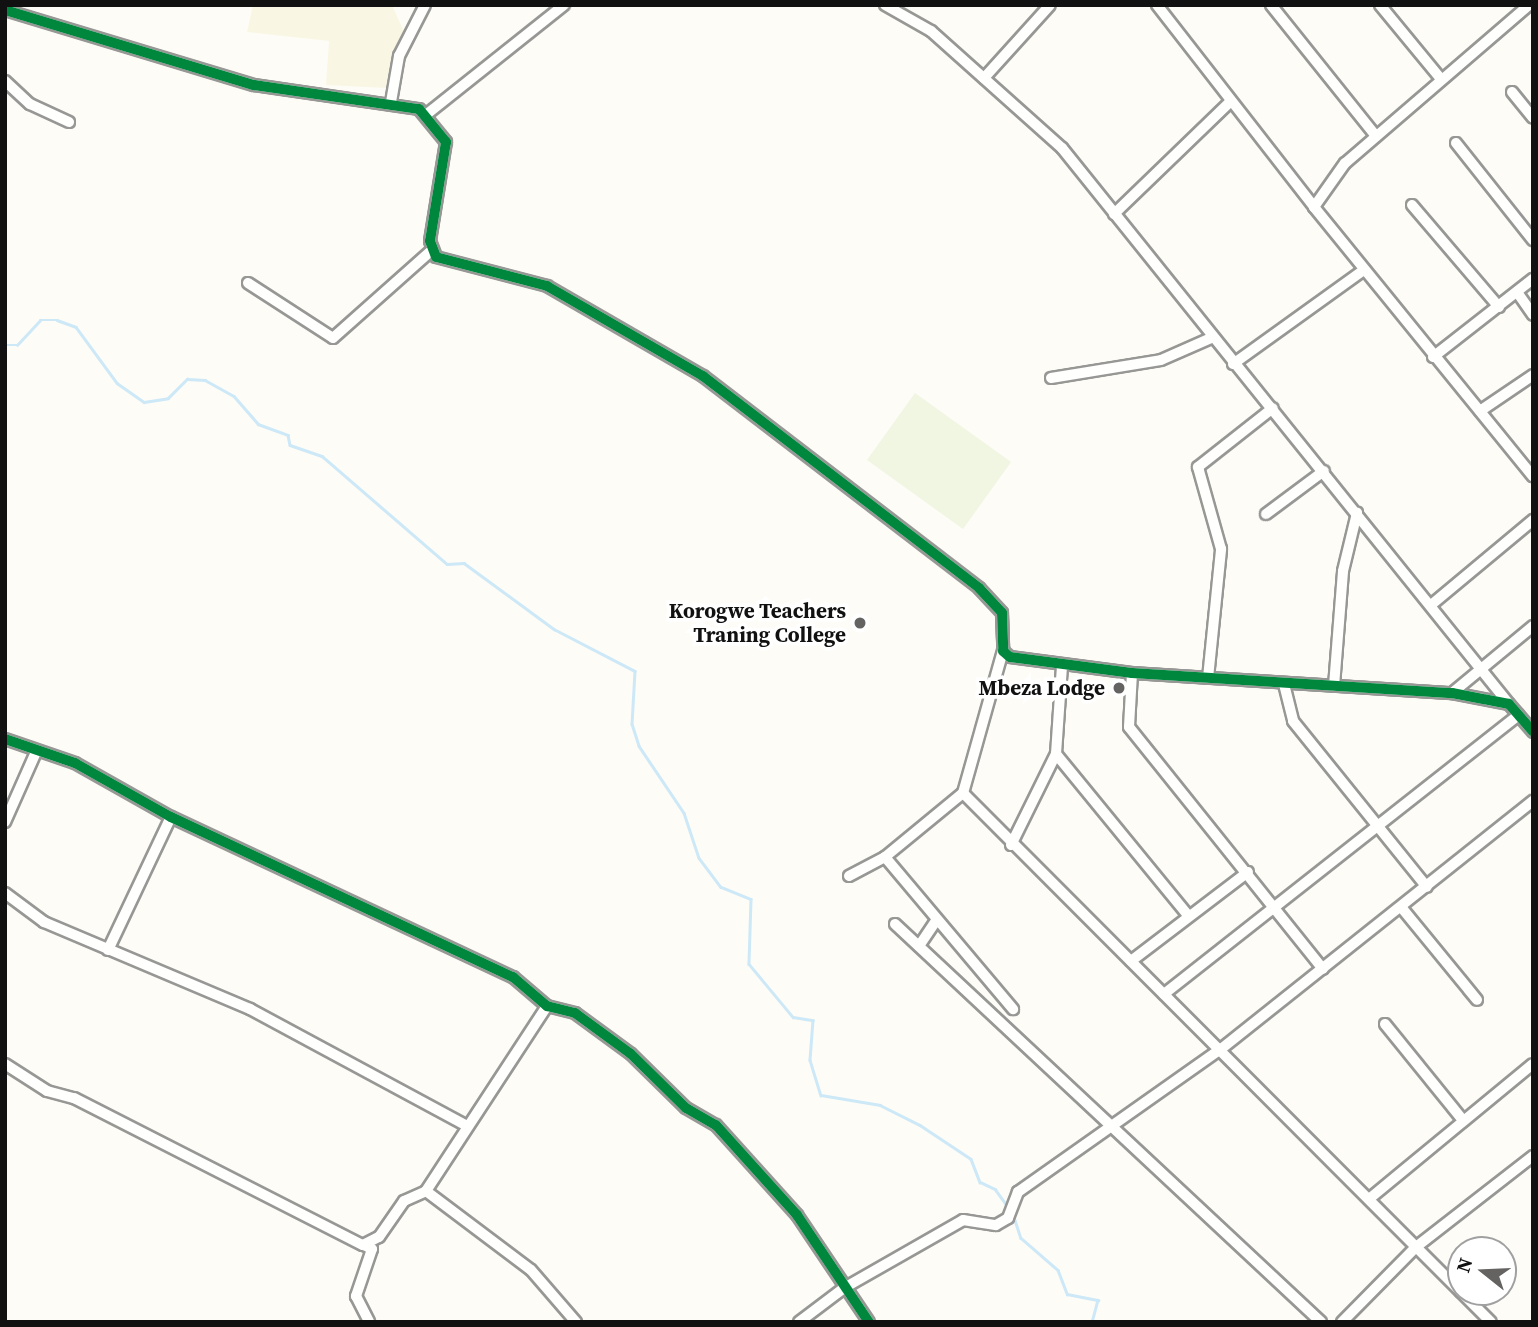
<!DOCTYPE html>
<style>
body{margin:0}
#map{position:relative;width:1538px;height:1327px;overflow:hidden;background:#fdfcf7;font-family:"Source Serif 4",serif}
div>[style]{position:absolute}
.farmland>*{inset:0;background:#f9f7e4}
.pitch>*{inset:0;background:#f0f6e1}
.stream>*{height:2.5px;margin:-1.25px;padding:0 1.25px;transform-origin:1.25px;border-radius:1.25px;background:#cde8f7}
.roads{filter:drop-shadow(2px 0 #979795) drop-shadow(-2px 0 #979795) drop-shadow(0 2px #979795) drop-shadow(0 -2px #979795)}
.minor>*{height:10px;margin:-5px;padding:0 5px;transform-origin:5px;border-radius:5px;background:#fffffe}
.cycleway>*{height:10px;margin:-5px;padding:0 5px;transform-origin:5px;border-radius:5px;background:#00873e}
.dots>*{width:19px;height:19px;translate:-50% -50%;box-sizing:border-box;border:4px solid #fff;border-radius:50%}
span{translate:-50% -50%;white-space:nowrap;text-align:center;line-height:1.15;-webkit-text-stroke:7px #fff;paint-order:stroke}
.poi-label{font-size:21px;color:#111;font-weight:700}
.right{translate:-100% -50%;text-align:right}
.frame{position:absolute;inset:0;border:7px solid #111;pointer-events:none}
.north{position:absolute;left:1447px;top:1236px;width:70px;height:70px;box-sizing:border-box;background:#fff;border:2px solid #a0a0a0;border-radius:50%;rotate:288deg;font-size:19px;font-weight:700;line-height:28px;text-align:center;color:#111}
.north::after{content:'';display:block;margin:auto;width:24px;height:32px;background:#646362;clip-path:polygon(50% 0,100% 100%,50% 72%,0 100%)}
</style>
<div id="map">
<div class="farmland">
<div style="clip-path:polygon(253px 5px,392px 5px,405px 34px,386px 88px,326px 85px,329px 41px,247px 32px)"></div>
</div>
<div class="pitch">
<div style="clip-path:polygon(915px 393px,1011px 462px,963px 529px,867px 460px)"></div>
</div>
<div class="stream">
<div style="left:5px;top:345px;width:12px"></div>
<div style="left:17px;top:345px;width:34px;rotate:-47deg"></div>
<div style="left:40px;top:320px;width:17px"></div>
<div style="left:57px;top:320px;width:20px;rotate:20deg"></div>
<div style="left:76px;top:327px;width:69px;rotate:53.8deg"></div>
<div style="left:117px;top:383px;width:33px;rotate:35deg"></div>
<div style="left:144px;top:402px;width:24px;rotate:-9deg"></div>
<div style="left:168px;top:398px;width:27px;rotate:-45deg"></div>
<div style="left:187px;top:379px;width:18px;rotate:3deg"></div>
<div style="left:205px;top:380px;width:33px;rotate:29deg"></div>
<div style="left:234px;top:396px;width:37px;rotate:49deg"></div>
<div style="left:258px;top:424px;width:32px;rotate:20deg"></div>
<div style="left:288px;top:435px;width:10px;rotate:79deg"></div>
<div style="left:290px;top:445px;width:34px;rotate:19deg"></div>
<div style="left:322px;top:456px;width:165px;rotate:40.8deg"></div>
<div style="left:447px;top:564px;width:17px;rotate:-3deg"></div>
<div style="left:464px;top:563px;width:112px;rotate:36.3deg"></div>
<div style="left:554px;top:629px;width:91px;rotate:27.4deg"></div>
<div style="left:635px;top:671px;width:53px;rotate:93.2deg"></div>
<div style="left:632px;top:724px;width:23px;rotate:72deg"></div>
<div style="left:639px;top:746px;width:81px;rotate:56.1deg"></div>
<div style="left:684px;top:813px;width:47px;rotate:71.6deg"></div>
<div style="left:699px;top:858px;width:36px;rotate:53deg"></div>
<div style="left:721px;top:887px;width:32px;rotate:22deg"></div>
<div style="left:751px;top:899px;width:65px;rotate:91.8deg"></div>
<div style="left:749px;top:964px;width:69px;rotate:50.3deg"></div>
<div style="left:793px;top:1017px;width:20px;rotate:9deg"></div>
<div style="left:813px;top:1020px;width:40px;rotate:94.3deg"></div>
<div style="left:810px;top:1060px;width:37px;rotate:73deg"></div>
<div style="left:821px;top:1095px;width:60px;rotate:9.6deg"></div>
<div style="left:880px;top:1105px;width:45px;rotate:26.6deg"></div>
<div style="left:920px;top:1125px;width:61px;rotate:33.7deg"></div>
<div style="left:971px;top:1159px;width:25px;rotate:69deg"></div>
<div style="left:980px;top:1182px;width:17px;rotate:25deg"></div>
<div style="left:995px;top:1189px;width:24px;rotate:54deg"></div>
<div style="left:1013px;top:1214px;width:25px;rotate:72deg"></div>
<div style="left:1021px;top:1238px;width:49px;rotate:40.9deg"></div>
<div style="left:1058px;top:1270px;width:26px;rotate:69deg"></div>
<div style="left:1067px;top:1294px;width:32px;rotate:11deg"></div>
<div style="left:1098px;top:1300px;width:23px;rotate:105deg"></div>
</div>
<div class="roads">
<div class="minor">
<div style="left:885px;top:5px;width:53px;rotate:29.5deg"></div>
<div style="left:931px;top:31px;width:176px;rotate:41.8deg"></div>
<div style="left:1062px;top:148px;width:712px;rotate:51.21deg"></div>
<div style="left:1157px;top:5px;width:256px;rotate:52.1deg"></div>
<div style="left:1271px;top:5px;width:168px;rotate:51.3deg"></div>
<div style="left:1380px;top:5px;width:96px;rotate:50.5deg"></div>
<div style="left:1529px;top:5px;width:243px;rotate:139.3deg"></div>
<div style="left:1345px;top:163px;width:54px;rotate:125.2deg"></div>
<div style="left:1314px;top:207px;width:347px;rotate:50.9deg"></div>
<div style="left:5px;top:10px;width:260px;rotate:16.8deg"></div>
<div style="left:254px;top:85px;width:167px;rotate:8.3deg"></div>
<div style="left:419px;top:109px;width:43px;rotate:50.7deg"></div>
<div style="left:446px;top:142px;width:100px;rotate:99.2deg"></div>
<div style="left:430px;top:241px;width:17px;rotate:69deg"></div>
<div style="left:436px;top:257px;width:115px;rotate:14.6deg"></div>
<div style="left:547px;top:286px;width:180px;rotate:30deg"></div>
<div style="left:703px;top:376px;width:348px;rotate:37.5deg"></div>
<div style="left:979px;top:588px;width:34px;rotate:47deg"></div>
<div style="left:1002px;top:613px;width:38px;rotate:88deg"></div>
<div style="left:1003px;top:651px;width:9px;rotate:41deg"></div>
<div style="left:1010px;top:657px;width:123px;rotate:7.5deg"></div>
<div style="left:1132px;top:673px;width:321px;rotate:3.6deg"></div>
<div style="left:1452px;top:693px;width:58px;rotate:10.9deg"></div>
<div style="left:1509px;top:704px;width:37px;rotate:49deg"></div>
<div style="left:984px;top:78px;width:98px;rotate:-47.9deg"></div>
<div style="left:5px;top:81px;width:34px;rotate:43deg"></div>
<div style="left:30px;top:104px;width:43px;rotate:24.8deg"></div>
<div style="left:1512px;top:92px;width:33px;rotate:51deg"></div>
<div style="left:391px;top:102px;width:47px;rotate:-80.1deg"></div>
<div style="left:399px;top:56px;width:57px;rotate:-63deg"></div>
<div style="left:427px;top:114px;width:175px;rotate:-38.5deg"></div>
<div style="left:1456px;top:143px;width:124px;rotate:51.6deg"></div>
<div style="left:1412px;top:205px;width:134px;rotate:49.5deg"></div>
<div style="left:1114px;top:214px;width:161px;rotate:-44deg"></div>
<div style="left:248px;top:283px;width:101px;rotate:32.9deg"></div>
<div style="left:333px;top:338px;width:132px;rotate:-41.6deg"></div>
<div style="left:1517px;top:292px;width:28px;rotate:55deg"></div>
<div style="left:1433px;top:357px;width:127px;rotate:-38deg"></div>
<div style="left:1233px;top:364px;width:161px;rotate:-35.7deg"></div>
<div style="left:1051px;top:378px;width:111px;rotate:-9.3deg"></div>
<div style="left:1161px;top:360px;width:55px;rotate:-23.7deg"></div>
<div style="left:1480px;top:411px;width:64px;rotate:-34.2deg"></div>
<div style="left:1266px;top:514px;width:72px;rotate:-36.6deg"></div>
<div style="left:1431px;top:605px;width:133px;rotate:-39.8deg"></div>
<div style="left:1132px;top:673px;width:54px;rotate:93.2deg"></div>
<div style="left:1129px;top:727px;width:310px;rotate:51.3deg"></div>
<div style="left:1208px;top:678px;width:130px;rotate:-84.2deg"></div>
<div style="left:1221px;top:549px;width:85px;rotate:-105.7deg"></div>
<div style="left:1198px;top:467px;width:95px;rotate:-38.2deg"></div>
<div style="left:1284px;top:684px;width:38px;rotate:76deg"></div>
<div style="left:1293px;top:721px;width:213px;rotate:51.1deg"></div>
<div style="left:1334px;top:686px;width:115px;rotate:-85.5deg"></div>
<div style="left:1343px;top:571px;width:60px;rotate:-76.4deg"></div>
<div style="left:1452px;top:693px;width:105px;rotate:-39.6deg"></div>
<div style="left:5px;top:739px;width:74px;rotate:18.9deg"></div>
<div style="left:75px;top:763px;width:110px;rotate:29.4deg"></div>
<div style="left:171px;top:817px;width:378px;rotate:25.1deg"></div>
<div style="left:513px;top:977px;width:45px;rotate:40.5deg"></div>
<div style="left:547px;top:1006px;width:29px;rotate:14deg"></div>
<div style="left:575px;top:1013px;width:69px;rotate:36.2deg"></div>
<div style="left:631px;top:1054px;width:77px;rotate:44.5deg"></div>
<div style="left:686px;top:1108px;width:34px;rotate:30deg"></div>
<div style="left:716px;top:1125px;width:121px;rotate:48deg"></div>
<div style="left:797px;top:1215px;width:129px;rotate:56.1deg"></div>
<div style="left:1056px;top:754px;width:208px;rotate:50.7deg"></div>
<div style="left:963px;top:793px;width:705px;rotate:45.06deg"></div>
<div style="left:5px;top:822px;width:77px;rotate:-66.1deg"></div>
<div style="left:1011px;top:845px;width:102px;rotate:-63.7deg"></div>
<div style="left:1056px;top:754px;width:89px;rotate:-86.1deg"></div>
<div style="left:885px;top:857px;width:199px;rotate:49.9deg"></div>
<div style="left:849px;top:876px;width:41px;rotate:-27.8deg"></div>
<div style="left:885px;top:857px;width:101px;rotate:-39.4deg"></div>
<div style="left:963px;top:793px;width:148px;rotate:-74.3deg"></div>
<div style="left:5px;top:893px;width:49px;rotate:36.6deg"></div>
<div style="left:44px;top:922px;width:224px;rotate:22.9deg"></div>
<div style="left:250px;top:1009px;width:244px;rotate:28.3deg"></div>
<div style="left:1401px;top:907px;width:120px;rotate:50.7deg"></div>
<div style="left:895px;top:924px;width:583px;rotate:43.05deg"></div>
<div style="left:919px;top:946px;width:30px;rotate:-56deg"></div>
<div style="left:108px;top:950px;width:147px;rotate:-64.7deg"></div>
<div style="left:1131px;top:961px;width:147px;rotate:-37.3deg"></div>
<div style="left:1164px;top:994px;width:451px;rotate:-38.2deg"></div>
<div style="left:1385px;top:1024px;width:122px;rotate:51deg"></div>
<div style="left:5px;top:1064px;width:50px;rotate:32.7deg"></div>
<div style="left:47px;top:1091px;width:28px;rotate:15deg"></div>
<div style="left:74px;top:1098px;width:324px;rotate:27deg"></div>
<div style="left:363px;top:1245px;width:18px;rotate:-27deg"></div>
<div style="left:379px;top:1237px;width:44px;rotate:-55.2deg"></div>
<div style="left:404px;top:1201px;width:24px;rotate:-24deg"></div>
<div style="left:426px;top:1191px;width:131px;rotate:37deg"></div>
<div style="left:531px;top:1270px;width:69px;rotate:49.1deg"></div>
<div style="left:426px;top:1191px;width:221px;rotate:-56.8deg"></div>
<div style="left:1369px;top:1199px;width:212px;rotate:-39.5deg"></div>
<div style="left:364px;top:1245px;width:9px;rotate:27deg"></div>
<div style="left:372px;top:1249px;width:50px;rotate:108.8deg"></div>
<div style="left:356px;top:1296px;width:29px;rotate:63deg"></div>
<div style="left:1461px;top:1292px;width:42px;rotate:45deg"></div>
<div style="left:799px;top:1322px;width:56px;rotate:-37.1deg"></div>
<div style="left:844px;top:1288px;width:137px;rotate:-29.7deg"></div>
<div style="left:963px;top:1220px;width:33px;rotate:9deg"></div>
<div style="left:996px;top:1225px;width:14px;rotate:-30deg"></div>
<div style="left:1008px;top:1218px;width:28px;rotate:-69deg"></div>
<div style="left:1018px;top:1192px;width:248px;rotate:-35.2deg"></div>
<div style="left:1221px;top:1049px;width:399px;rotate:-38.5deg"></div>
<div style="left:1342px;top:1322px;width:105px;rotate:-45.4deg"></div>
<div style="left:1416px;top:1247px;width:148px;rotate:-37.9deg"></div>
</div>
</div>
<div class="cycleway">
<div style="left:5px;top:10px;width:260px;rotate:16.8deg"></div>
<div style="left:254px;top:85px;width:167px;rotate:8.3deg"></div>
<div style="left:419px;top:109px;width:43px;rotate:50.7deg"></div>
<div style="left:446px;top:142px;width:100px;rotate:99.2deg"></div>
<div style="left:430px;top:241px;width:17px;rotate:69deg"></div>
<div style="left:436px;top:257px;width:115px;rotate:14.6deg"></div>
<div style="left:547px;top:286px;width:180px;rotate:30deg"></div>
<div style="left:703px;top:376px;width:348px;rotate:37.5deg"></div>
<div style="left:979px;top:588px;width:34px;rotate:47deg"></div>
<div style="left:1002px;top:613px;width:38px;rotate:88deg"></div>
<div style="left:1003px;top:651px;width:9px;rotate:41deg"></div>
<div style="left:1010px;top:657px;width:123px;rotate:7.5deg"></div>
<div style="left:1132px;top:673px;width:321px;rotate:3.6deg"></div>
<div style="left:1452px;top:693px;width:58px;rotate:10.9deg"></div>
<div style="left:1509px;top:704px;width:37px;rotate:49deg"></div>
<div style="left:5px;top:739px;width:74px;rotate:18.9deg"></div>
<div style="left:75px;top:763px;width:110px;rotate:29.4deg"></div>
<div style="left:171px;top:817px;width:378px;rotate:25.1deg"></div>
<div style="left:513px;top:977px;width:45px;rotate:40.5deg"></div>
<div style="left:547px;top:1006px;width:29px;rotate:14deg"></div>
<div style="left:575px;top:1013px;width:69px;rotate:36.2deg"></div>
<div style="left:631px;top:1054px;width:77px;rotate:44.5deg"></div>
<div style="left:686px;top:1108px;width:34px;rotate:30deg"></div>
<div style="left:716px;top:1125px;width:121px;rotate:48deg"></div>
<div style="left:797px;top:1215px;width:129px;rotate:56.1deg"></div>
</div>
<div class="dots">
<div style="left:860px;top:623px;background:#646362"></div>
<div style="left:1119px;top:688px;background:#646362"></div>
</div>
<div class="poi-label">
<span class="right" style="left:846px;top:623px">Korogwe Teachers<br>Traning College</span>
<span class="right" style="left:1105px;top:688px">Mbeza Lodge</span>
</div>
<div class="frame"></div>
<div class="north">N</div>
</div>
